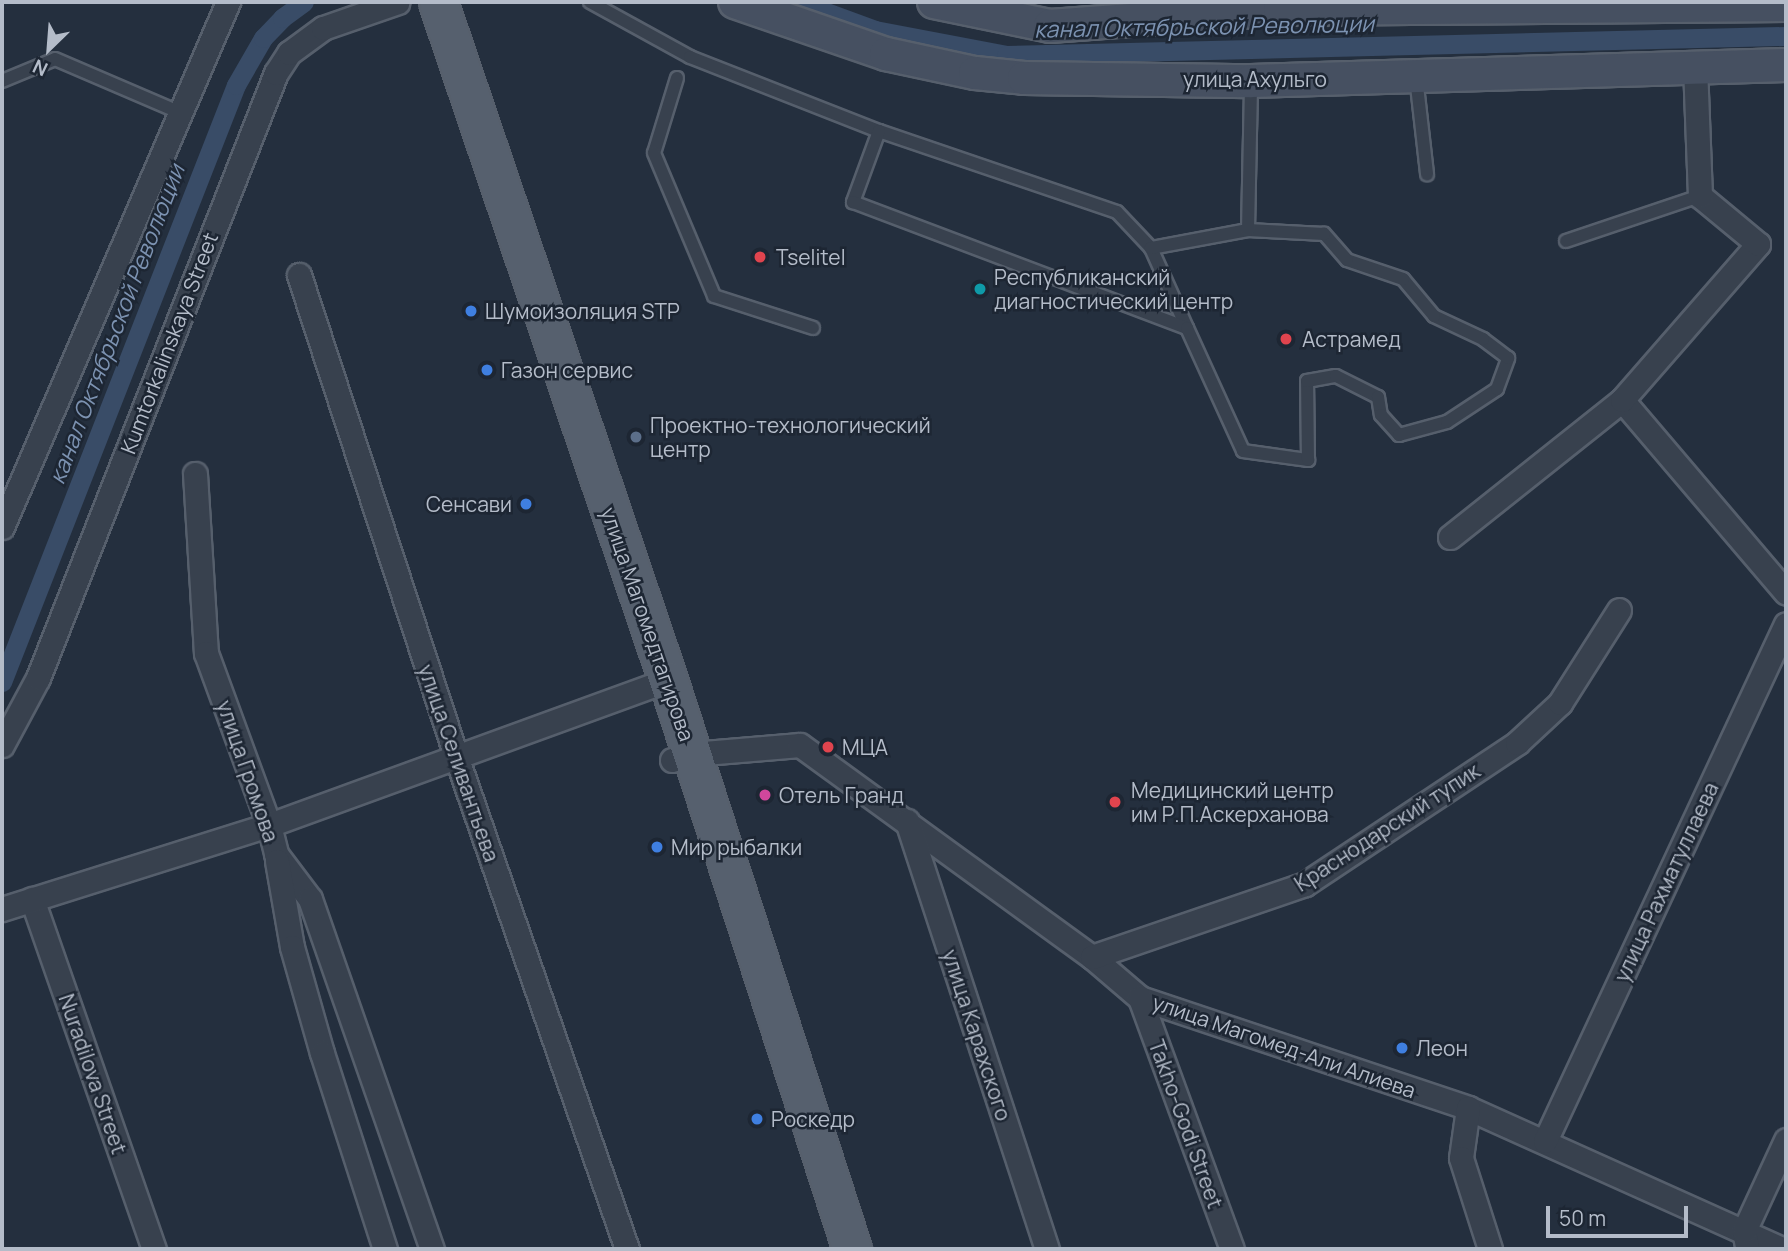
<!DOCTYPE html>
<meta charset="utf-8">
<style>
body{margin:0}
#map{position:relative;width:1788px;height:1251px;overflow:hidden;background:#242f3e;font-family:Manrope,sans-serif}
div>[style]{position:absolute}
.canal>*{height:19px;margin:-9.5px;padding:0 9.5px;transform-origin:9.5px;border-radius:9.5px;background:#394c67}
.roads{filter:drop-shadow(2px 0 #565f6c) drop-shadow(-2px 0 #565f6c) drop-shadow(0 2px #565f6c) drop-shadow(0 -2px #565f6c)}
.lane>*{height:12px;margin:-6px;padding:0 6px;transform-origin:6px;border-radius:6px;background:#38414e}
.street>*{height:23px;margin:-11.5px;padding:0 11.5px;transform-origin:11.5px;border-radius:11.5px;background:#38414e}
.secondary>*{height:32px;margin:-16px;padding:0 16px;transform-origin:16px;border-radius:16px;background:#465061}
.primary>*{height:37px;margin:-18.5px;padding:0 18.5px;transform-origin:18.5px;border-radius:18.5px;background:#56606e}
.dots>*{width:19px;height:19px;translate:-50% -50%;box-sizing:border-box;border:4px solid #1d2633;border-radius:50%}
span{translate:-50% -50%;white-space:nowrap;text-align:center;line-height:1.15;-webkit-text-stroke:5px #1d2633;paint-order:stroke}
.street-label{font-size:21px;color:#b4bcc9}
.poi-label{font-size:21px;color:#b4bcc9}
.left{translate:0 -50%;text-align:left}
.right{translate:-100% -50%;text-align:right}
.water-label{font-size:23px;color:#7c92b1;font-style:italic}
.frame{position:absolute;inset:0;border:4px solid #b4bcc9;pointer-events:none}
.north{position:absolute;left:14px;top:14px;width:70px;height:70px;-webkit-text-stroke:5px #1d2633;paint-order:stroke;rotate:205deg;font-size:19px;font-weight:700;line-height:28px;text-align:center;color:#b4bcc9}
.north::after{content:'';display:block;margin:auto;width:24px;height:32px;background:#b4bcc9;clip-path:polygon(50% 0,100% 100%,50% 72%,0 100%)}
.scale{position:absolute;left:1546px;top:1206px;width:142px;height:32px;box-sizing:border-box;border:4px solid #b4bcc9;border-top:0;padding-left:9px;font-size:21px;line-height:24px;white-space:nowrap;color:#b4bcc9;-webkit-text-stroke:5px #1d2633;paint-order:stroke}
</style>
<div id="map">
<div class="canal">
<div style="left:799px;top:2px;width:81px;rotate:20.2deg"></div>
<div style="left:875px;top:30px;width:133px;rotate:10.8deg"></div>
<div style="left:1006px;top:55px;width:780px;rotate:-1.4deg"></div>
<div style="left:2px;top:682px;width:641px;rotate:-68.6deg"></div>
<div style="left:236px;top:85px;width:54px;rotate:-60.1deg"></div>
<div style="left:263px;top:38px;width:28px;rotate:-46deg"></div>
<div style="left:282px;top:18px;width:27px;rotate:-36deg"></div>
</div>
<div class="roads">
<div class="lane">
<div style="left:590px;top:2px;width:114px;rotate:28.8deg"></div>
<div style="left:690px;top:57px;width:203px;rotate:21.4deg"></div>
<div style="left:879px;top:131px;width:251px;rotate:18.8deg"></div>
<div style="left:1117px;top:212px;width:50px;rotate:46.6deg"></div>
<div style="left:1151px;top:248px;width:88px;rotate:65.8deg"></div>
<div style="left:1416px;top:77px;width:98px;rotate:83.5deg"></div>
<div style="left:677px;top:78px;width:78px;rotate:107deg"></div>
<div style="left:654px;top:153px;width:155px;rotate:67.2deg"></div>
<div style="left:714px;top:296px;width:104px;rotate:17.9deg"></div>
<div style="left:2px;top:81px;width:57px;rotate:-22.5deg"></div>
<div style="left:55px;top:59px;width:137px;rotate:23.2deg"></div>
<div style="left:879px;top:131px;width:76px;rotate:110.1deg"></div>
<div style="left:853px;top:202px;width:357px;rotate:20.7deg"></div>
<div style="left:1187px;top:328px;width:135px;rotate:65.5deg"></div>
<div style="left:1243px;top:451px;width:66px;rotate:7.9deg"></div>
<div style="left:1308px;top:460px;width:79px;rotate:-90.7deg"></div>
<div style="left:1307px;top:381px;width:29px;rotate:-10deg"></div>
<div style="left:1336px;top:376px;width:47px;rotate:26.6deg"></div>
<div style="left:1378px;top:397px;width:18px;rotate:81deg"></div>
<div style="left:1381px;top:415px;width:27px;rotate:48deg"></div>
<div style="left:1399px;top:435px;width:50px;rotate:-15.2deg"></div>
<div style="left:1447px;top:422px;width:60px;rotate:-33.4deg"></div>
<div style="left:1497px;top:389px;width:33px;rotate:-70deg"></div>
<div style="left:1508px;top:358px;width:31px;rotate:-143deg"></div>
<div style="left:1483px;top:339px;width:54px;rotate:-154.9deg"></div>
<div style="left:1434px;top:316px;width:48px;rotate:-130deg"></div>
<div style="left:1403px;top:279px;width:59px;rotate:-161.3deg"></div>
<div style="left:1347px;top:260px;width:35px;rotate:-131deg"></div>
<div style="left:1324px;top:234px;width:76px;rotate:-177deg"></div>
<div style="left:1248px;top:230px;width:99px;rotate:169.5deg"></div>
<div style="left:1248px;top:230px;width:149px;rotate:-88.8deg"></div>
<div style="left:1566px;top:241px;width:141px;rotate:-18.6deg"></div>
</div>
<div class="street">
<div style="left:299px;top:275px;width:509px;rotate:71.92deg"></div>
<div style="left:457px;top:759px;width:519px;rotate:70.87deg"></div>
<div style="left:1622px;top:400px;width:253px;rotate:49.6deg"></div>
<div style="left:195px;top:474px;width:179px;rotate:86.5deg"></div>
<div style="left:206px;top:653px;width:183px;rotate:69.9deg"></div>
<div style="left:269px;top:825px;width:30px;rotate:76deg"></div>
<div style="left:276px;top:854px;width:56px;rotate:52.9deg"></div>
<div style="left:310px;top:899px;width:371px;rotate:70.8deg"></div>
<div style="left:2px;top:527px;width:572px;rotate:-66.71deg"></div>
<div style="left:1450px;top:537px;width:220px;rotate:-38.5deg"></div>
<div style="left:1622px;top:400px;width:207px;rotate:-48.9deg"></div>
<div style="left:1758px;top:244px;width:75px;rotate:-140.4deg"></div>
<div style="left:1700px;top:196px;width:128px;rotate:-92.2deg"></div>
<div style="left:2px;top:745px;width:76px;rotate:-61.8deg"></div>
<div style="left:38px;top:678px;width:650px;rotate:-68.53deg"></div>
<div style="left:276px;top:73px;width:24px;rotate:-57deg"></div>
<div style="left:289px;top:53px;width:42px;rotate:-36.3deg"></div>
<div style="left:323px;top:28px;width:79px;rotate:-19.1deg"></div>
<div style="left:672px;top:760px;width:21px;rotate:-17deg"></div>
<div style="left:692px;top:754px;width:108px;rotate:-4.8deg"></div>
<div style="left:800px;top:745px;width:361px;rotate:36deg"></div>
<div style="left:1092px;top:957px;width:63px;rotate:40.5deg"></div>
<div style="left:1140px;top:998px;width:346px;rotate:18.5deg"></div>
<div style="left:1468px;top:1108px;width:344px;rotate:24.2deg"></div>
<div style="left:907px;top:821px;width:450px;rotate:71.9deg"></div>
<div style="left:277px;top:861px;width:87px;rotate:80.1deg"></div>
<div style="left:292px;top:947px;width:110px;rotate:74.2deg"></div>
<div style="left:322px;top:1053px;width:206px;rotate:72.2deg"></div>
<div style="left:32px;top:899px;width:371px;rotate:70.8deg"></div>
<div style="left:2px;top:909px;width:280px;rotate:-17.5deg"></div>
<div style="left:269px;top:825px;width:425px;rotate:-20deg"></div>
<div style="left:1092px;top:957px;width:225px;rotate:-18.9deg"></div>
<div style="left:1305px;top:884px;width:255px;rotate:-33.6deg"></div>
<div style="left:1517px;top:743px;width:59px;rotate:-42.9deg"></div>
<div style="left:1560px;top:703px;width:110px;rotate:-57.6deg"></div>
<div style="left:1140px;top:998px;width:267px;rotate:69.9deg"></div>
<div style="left:1468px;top:1108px;width:50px;rotate:98deg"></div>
<div style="left:1461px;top:1158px;width:96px;rotate:72.3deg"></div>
<div style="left:1545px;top:1141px;width:570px;rotate:-65.01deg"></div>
<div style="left:1747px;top:1246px;width:15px;rotate:-101deg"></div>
<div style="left:1744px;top:1231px;width:100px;rotate:-65.2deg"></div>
</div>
<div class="secondary">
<div style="left:735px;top:2px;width:160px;rotate:19deg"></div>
<div style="left:886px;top:54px;width:91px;rotate:12.1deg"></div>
<div style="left:975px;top:73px;width:49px;rotate:5.8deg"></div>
<div style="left:1024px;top:78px;width:227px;rotate:0.8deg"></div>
<div style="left:1251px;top:81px;width:535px;rotate:-1.71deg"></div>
<div style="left:934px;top:2px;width:118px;rotate:11.7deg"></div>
<div style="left:1050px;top:26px;width:231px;rotate:-4.2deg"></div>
<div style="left:1280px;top:9px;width:506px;rotate:-0.45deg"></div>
</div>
<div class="primary">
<div style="left:438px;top:2px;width:716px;rotate:71.26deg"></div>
<div style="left:668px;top:680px;width:598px;rotate:72.08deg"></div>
</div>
</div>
<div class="dots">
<div style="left:760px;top:257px;background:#e0444e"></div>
<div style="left:980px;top:289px;background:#0f9aa8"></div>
<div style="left:471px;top:311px;background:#3f7fe0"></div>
<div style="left:1286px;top:339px;background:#e0444e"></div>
<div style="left:487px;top:370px;background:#3f7fe0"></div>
<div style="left:636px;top:437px;background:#5c6f8a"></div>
<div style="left:526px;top:504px;background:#3f7fe0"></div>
<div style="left:828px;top:747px;background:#e0444e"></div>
<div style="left:765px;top:795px;background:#d1479c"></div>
<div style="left:1115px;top:802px;background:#e0444e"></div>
<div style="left:657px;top:847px;background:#3f7fe0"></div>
<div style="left:1402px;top:1048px;background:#3f7fe0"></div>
<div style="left:757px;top:1119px;background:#3f7fe0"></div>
</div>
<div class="street-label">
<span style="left:1255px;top:79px">улица Ахульго</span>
<span style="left:169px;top:343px;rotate:-69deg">Kumtorkalinskaya Street</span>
<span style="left:648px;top:624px;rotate:71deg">улица Магомедтагирова</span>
<span style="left:459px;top:763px;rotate:71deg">улица Селивантьева</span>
<span style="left:248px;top:771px;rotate:71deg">улица Громова</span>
<span style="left:1387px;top:827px;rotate:-33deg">Краснодарский тупик</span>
<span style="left:1666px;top:882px;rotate:-65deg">улица Рахматуллаева</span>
<span style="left:977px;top:1035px;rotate:72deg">улица Карахского</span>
<span style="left:1284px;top:1046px;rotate:19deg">улица Магомед-Али Алиева</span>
<span style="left:93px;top:1074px;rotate:71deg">Nuradilova Street</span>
<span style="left:1186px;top:1124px;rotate:70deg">Takho-Godi Street</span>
</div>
<div class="poi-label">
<span class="left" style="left:776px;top:257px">Tselitel</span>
<span class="left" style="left:994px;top:289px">Республиканский<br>диагностический центр</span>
<span class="left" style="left:485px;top:311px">Шумоизоляция STP</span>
<span class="left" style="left:1302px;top:339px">Астрамед</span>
<span class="left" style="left:501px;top:370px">Газон сервис</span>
<span class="left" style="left:650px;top:437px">Проектно-технологический<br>центр</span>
<span class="right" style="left:512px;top:504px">Сенсави</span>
<span class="left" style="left:842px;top:747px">МЦА</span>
<span class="left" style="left:1131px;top:802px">Медицинский центр<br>им Р.П.Аскерханова</span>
<span class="left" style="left:779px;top:795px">Отель Гранд</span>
<span class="left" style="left:671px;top:847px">Мир рыбалки</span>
<span class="left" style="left:1416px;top:1048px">Леон</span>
<span class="left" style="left:771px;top:1119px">Роскедр</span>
</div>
<div class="water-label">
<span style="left:1204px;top:26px;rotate:-1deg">канал Октябрьской Революции</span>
<span style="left:116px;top:324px;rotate:-69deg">канал Октябрьской Революции</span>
</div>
<div class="frame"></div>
<div class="north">N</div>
<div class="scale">50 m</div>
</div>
